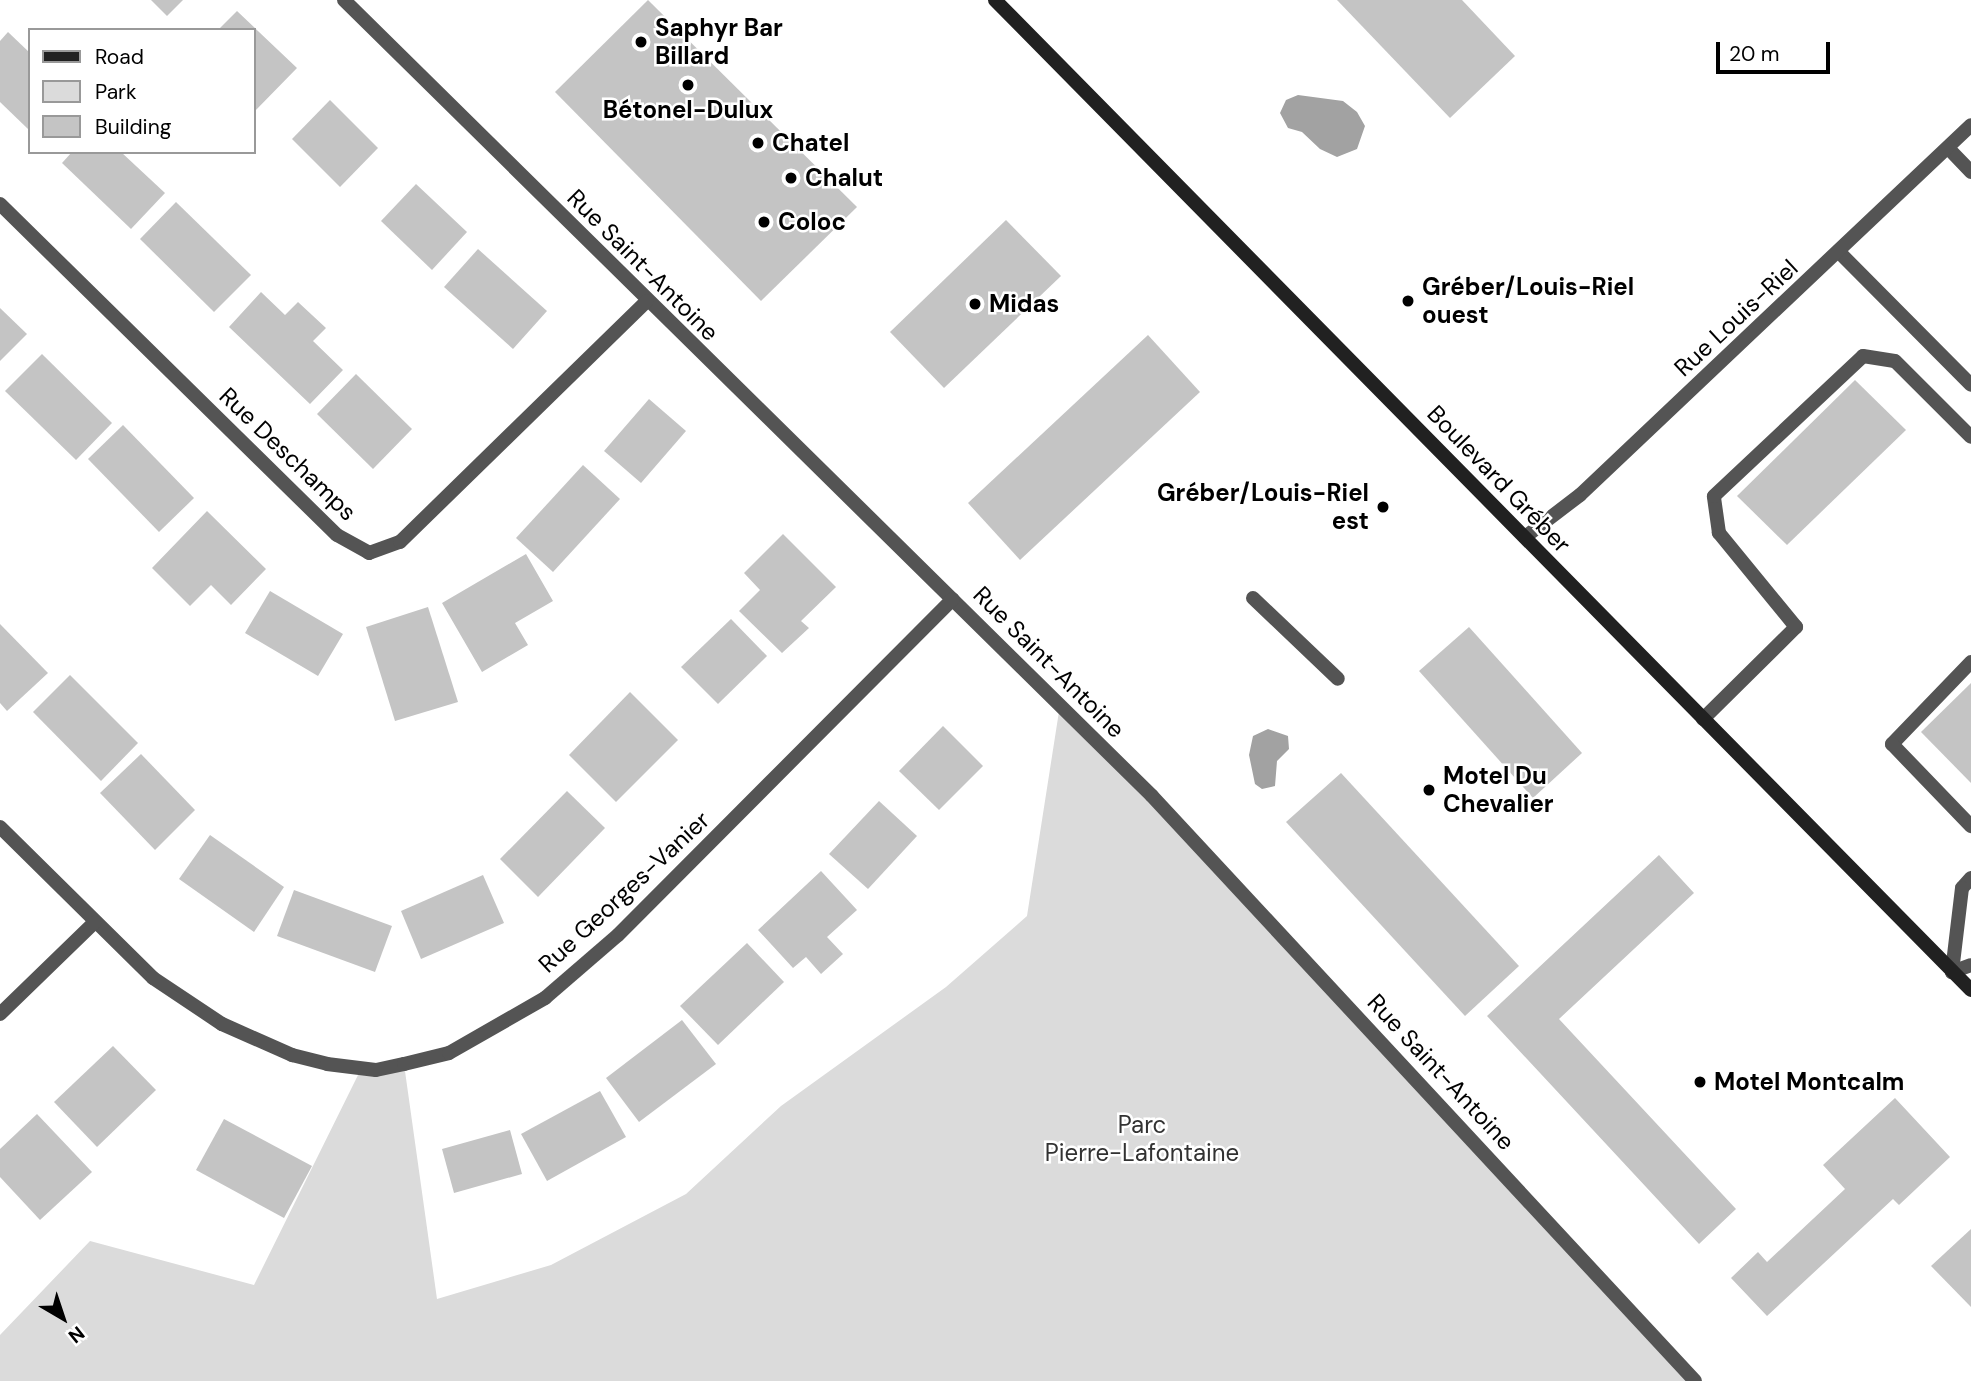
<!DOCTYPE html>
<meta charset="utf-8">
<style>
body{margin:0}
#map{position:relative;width:1971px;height:1381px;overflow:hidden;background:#fff;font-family:"DM Sans",sans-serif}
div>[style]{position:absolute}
.green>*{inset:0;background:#dbdbdb}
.water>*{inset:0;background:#a2a2a2}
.building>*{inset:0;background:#c4c4c4}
.lane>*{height:14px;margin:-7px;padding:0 7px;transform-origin:7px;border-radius:7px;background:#545454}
.street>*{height:14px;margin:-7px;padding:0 7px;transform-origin:7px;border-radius:7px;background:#545454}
.secondary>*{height:14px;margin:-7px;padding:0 7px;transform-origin:7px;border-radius:7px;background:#212121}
.dots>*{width:19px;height:19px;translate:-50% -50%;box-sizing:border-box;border:4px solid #fff;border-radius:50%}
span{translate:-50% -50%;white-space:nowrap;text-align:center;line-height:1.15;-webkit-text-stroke:5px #fff;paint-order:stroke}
.poi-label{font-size:24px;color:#000;font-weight:700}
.left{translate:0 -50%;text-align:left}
.right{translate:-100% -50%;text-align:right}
.street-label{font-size:24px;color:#000}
.park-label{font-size:24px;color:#323232}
.legend{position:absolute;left:28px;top:28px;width:228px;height:126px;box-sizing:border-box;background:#fff;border:2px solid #999;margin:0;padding:9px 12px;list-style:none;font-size:21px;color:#000}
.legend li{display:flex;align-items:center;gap:14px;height:35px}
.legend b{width:35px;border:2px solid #999}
.north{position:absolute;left:28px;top:1283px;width:70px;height:70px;-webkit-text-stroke:5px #fff;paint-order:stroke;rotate:141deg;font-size:19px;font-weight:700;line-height:28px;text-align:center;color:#000}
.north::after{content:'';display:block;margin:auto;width:24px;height:32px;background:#000;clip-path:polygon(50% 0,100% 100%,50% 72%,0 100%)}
.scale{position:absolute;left:1716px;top:42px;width:114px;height:32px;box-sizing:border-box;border:4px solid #000;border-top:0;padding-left:9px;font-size:21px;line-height:24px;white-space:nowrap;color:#000;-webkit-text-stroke:5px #fff;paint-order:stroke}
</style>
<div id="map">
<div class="green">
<div style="clip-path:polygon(1060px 705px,1695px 1381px,0 1381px,0 1335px,90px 1241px,254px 1285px,361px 1069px,404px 1064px,437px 1299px,551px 1265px,686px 1194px,781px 1106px,946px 987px,1027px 916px)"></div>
</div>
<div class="water">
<div style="clip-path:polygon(1298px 95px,1343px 101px,1357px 112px,1365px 126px,1357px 149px,1337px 157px,1320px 149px,1302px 132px,1288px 128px,1280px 113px,1286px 100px)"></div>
<div style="clip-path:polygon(1268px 729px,1288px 736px,1289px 749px,1277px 761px,1275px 786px,1262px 789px,1255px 784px,1249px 755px,1253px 736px)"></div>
</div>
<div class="building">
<div style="clip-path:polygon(151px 0,183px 0,167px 16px)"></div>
<div style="clip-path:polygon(648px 0,857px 207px,761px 301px,555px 92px)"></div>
<div style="clip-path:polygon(1337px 0,1462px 0,1515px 56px,1450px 118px)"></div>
<div style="clip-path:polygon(237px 11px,297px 68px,254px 112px,254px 30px,218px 30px)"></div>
<div style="clip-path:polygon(8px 32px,30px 53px,28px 129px,0 102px,0 41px)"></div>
<div style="clip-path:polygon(330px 100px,378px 148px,340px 187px,292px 139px)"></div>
<div style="clip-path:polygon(72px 152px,121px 152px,165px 193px,131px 229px,62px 163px)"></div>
<div style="clip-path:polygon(416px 184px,467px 232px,432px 270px,381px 221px)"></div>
<div style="clip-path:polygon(176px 202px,251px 275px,214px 312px,140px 239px)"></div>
<div style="clip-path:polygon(1006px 220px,1061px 276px,944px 388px,890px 332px)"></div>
<div style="clip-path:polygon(478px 249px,547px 311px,513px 349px,444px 287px)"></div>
<div style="clip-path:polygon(261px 292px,285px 315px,298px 302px,326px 328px,313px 341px,343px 370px,310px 404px,229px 327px)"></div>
<div style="clip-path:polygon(0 308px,27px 334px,0 361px)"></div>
<div style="clip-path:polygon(1148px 335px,1200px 392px,1020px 560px,968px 503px)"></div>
<div style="clip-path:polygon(42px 354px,112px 423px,76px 460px,5px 391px)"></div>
<div style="clip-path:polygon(356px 374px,412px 429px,373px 469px,317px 414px)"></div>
<div style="clip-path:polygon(1855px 380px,1906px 430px,1787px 545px,1737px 496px)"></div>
<div style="clip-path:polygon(649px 399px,686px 431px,641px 483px,604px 451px)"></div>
<div style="clip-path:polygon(123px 425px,194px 498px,159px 532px,88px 459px)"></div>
<div style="clip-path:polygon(583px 465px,620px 499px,553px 572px,516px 538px)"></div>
<div style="clip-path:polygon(207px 511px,266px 569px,231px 605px,211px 585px,190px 606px,152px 568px)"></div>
<div style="clip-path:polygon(783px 534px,836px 587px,801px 621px,809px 628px,782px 653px,739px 611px,760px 590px,744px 573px)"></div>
<div style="clip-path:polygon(526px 554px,553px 601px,515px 623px,528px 645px,482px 672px,442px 603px)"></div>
<div style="clip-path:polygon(270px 591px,343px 634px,318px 676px,245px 633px)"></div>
<div style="clip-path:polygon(428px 607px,458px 702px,395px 721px,366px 627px)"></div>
<div style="clip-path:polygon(731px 619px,767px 656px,718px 704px,681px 667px)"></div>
<div style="clip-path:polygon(0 624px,48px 673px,7px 711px,0 703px)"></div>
<div style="clip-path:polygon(1469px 627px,1582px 753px,1533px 798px,1419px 671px)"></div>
<div style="clip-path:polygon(70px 675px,138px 743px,101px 781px,33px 712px)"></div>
<div style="clip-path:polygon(1971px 683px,1971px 783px,1921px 732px)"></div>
<div style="clip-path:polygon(630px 692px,678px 740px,616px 802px,569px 755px)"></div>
<div style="clip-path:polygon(943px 726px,983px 766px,939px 810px,899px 771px)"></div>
<div style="clip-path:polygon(141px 754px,195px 810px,155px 850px,100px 793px)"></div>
<div style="clip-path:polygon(1341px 773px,1519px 966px,1465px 1016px,1286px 822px)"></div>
<div style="clip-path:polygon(567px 791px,605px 828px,538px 897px,500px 859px)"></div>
<div style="clip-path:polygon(879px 801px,917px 836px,868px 889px,829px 854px)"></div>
<div style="clip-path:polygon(210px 835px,284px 887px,254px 932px,179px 879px)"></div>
<div style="clip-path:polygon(1659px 855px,1694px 893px,1559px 1019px,1736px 1209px,1699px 1244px,1487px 1016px)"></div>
<div style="clip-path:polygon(821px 871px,857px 910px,827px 937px,843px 954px,821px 974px,806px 957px,793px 968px,758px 930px)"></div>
<div style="clip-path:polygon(483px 875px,504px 923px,421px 959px,401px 911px)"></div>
<div style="clip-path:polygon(294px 890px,392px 926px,375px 972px,277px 936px)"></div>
<div style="clip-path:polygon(747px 943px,784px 982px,718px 1045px,680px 1006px)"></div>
<div style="clip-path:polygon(682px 1020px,716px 1064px,639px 1122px,606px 1078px)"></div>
<div style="clip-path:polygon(113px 1046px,156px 1090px,97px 1147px,54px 1102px)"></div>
<div style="clip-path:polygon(600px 1091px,626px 1137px,547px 1181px,521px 1134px)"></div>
<div style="clip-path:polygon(1895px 1098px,1950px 1157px,1899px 1205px,1893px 1199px,1767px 1316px,1731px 1278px,1758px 1252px,1767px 1262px,1845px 1189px,1823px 1165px)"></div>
<div style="clip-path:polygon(37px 1114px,92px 1172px,40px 1220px,0 1177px,0 1149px)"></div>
<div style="clip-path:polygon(224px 1119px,312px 1166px,284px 1218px,196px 1170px)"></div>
<div style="clip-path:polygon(510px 1130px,522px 1174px,454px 1193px,442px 1149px)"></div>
<div style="clip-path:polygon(1971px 1229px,1971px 1307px,1931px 1266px)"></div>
</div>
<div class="lane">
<div style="left:1949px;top:149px;width:32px;rotate:46deg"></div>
<div style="left:1839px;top:252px;width:187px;rotate:45.2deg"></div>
<div style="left:1253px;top:598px;width:117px;rotate:43.6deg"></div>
<div style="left:1971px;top:662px;width:114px;rotate:133.9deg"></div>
<div style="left:1892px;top:744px;width:114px;rotate:46.1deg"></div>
<div style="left:1703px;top:719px;width:131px;rotate:-44.7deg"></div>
<div style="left:1796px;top:627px;width:122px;rotate:-129.3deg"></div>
<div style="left:1719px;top:533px;width:37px;rotate:-98deg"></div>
<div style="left:1714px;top:496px;width:204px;rotate:-43.2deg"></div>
<div style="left:1863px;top:356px;width:32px;rotate:9deg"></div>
<div style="left:1895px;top:361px;width:107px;rotate:45deg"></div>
<div style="left:1971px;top:878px;width:13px;rotate:132deg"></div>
<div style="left:1962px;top:888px;width:85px;rotate:96.8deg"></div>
<div style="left:1952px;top:972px;width:20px;rotate:-20deg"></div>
</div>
<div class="street">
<div style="left:344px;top:0;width:1134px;rotate:44.57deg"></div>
<div style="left:1152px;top:796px;width:798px;rotate:47.13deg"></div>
<div style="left:0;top:204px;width:472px;rotate:44.5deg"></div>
<div style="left:337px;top:535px;width:37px;rotate:29deg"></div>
<div style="left:369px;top:553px;width:33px;rotate:-20deg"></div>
<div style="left:400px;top:542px;width:345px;rotate:-44.3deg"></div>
<div style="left:1525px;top:537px;width:69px;rotate:-37.4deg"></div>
<div style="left:1580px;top:495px;width:538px;rotate:-43.42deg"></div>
<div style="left:0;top:827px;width:215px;rotate:44.6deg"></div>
<div style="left:153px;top:978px;width:83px;rotate:33.7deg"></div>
<div style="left:222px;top:1024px;width:77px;rotate:23.9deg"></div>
<div style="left:292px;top:1055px;width:36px;rotate:14deg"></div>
<div style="left:327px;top:1064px;width:49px;rotate:7deg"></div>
<div style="left:376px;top:1070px;width:29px;rotate:-12deg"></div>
<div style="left:404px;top:1064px;width:46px;rotate:-13.7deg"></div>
<div style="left:449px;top:1053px;width:111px;rotate:-29.8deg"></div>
<div style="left:545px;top:998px;width:96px;rotate:-40.8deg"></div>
<div style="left:618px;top:935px;width:474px;rotate:-45.1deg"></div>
<div style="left:0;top:1014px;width:131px;rotate:-44.1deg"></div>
</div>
<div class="secondary">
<div style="left:995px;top:0;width:1390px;rotate:45.41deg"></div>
</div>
<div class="dots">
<div style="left:641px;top:42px;background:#000"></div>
<div style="left:688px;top:85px;background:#000"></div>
<div style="left:758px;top:143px;background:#000"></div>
<div style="left:791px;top:178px;background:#000"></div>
<div style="left:764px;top:222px;background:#000"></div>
<div style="left:1408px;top:301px;background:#000"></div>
<div style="left:975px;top:304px;background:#000"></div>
<div style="left:1383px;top:507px;background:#000"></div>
<div style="left:1429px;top:790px;background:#000"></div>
<div style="left:1700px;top:1082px;background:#000"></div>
</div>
<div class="poi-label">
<span class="left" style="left:655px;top:42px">Saphyr Bar<br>Billard</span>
<span style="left:688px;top:110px">Bétonel-Dulux</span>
<span class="left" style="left:772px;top:143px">Chatel</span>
<span class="left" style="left:805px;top:178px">Chalut</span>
<span class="left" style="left:778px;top:222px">Coloc</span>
<span class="left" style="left:1422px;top:301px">Gréber/Louis-Riel<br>ouest</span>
<span class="left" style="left:989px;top:304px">Midas</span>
<span class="right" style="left:1369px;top:507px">Gréber/Louis-Riel<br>est</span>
<span class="left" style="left:1443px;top:790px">Motel Du<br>Chevalier</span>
<span class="left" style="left:1714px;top:1082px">Motel Montcalm</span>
</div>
<div class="street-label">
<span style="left:643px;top:265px;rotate:45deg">Rue Saint-Antoine</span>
<span style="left:1736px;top:318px;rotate:-43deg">Rue Louis-Riel</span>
<span style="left:288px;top:454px;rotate:44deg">Rue Deschamps</span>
<span style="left:1499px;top:479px;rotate:46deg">Boulevard Gréber</span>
<span style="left:1049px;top:662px;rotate:45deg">Rue Saint-Antoine</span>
<span style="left:624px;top:892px;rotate:-43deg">Rue Georges-Vanier</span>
<span style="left:1441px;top:1072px;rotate:47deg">Rue Saint-Antoine</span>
</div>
<div class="park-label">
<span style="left:1142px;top:1139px">Parc<br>Pierre-Lafontaine</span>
</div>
<ul class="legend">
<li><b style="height:9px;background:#212121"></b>Road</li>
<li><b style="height:19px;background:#dbdbdb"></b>Park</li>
<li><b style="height:19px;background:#c4c4c4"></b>Building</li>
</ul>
<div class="north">N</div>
<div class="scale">20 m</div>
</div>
